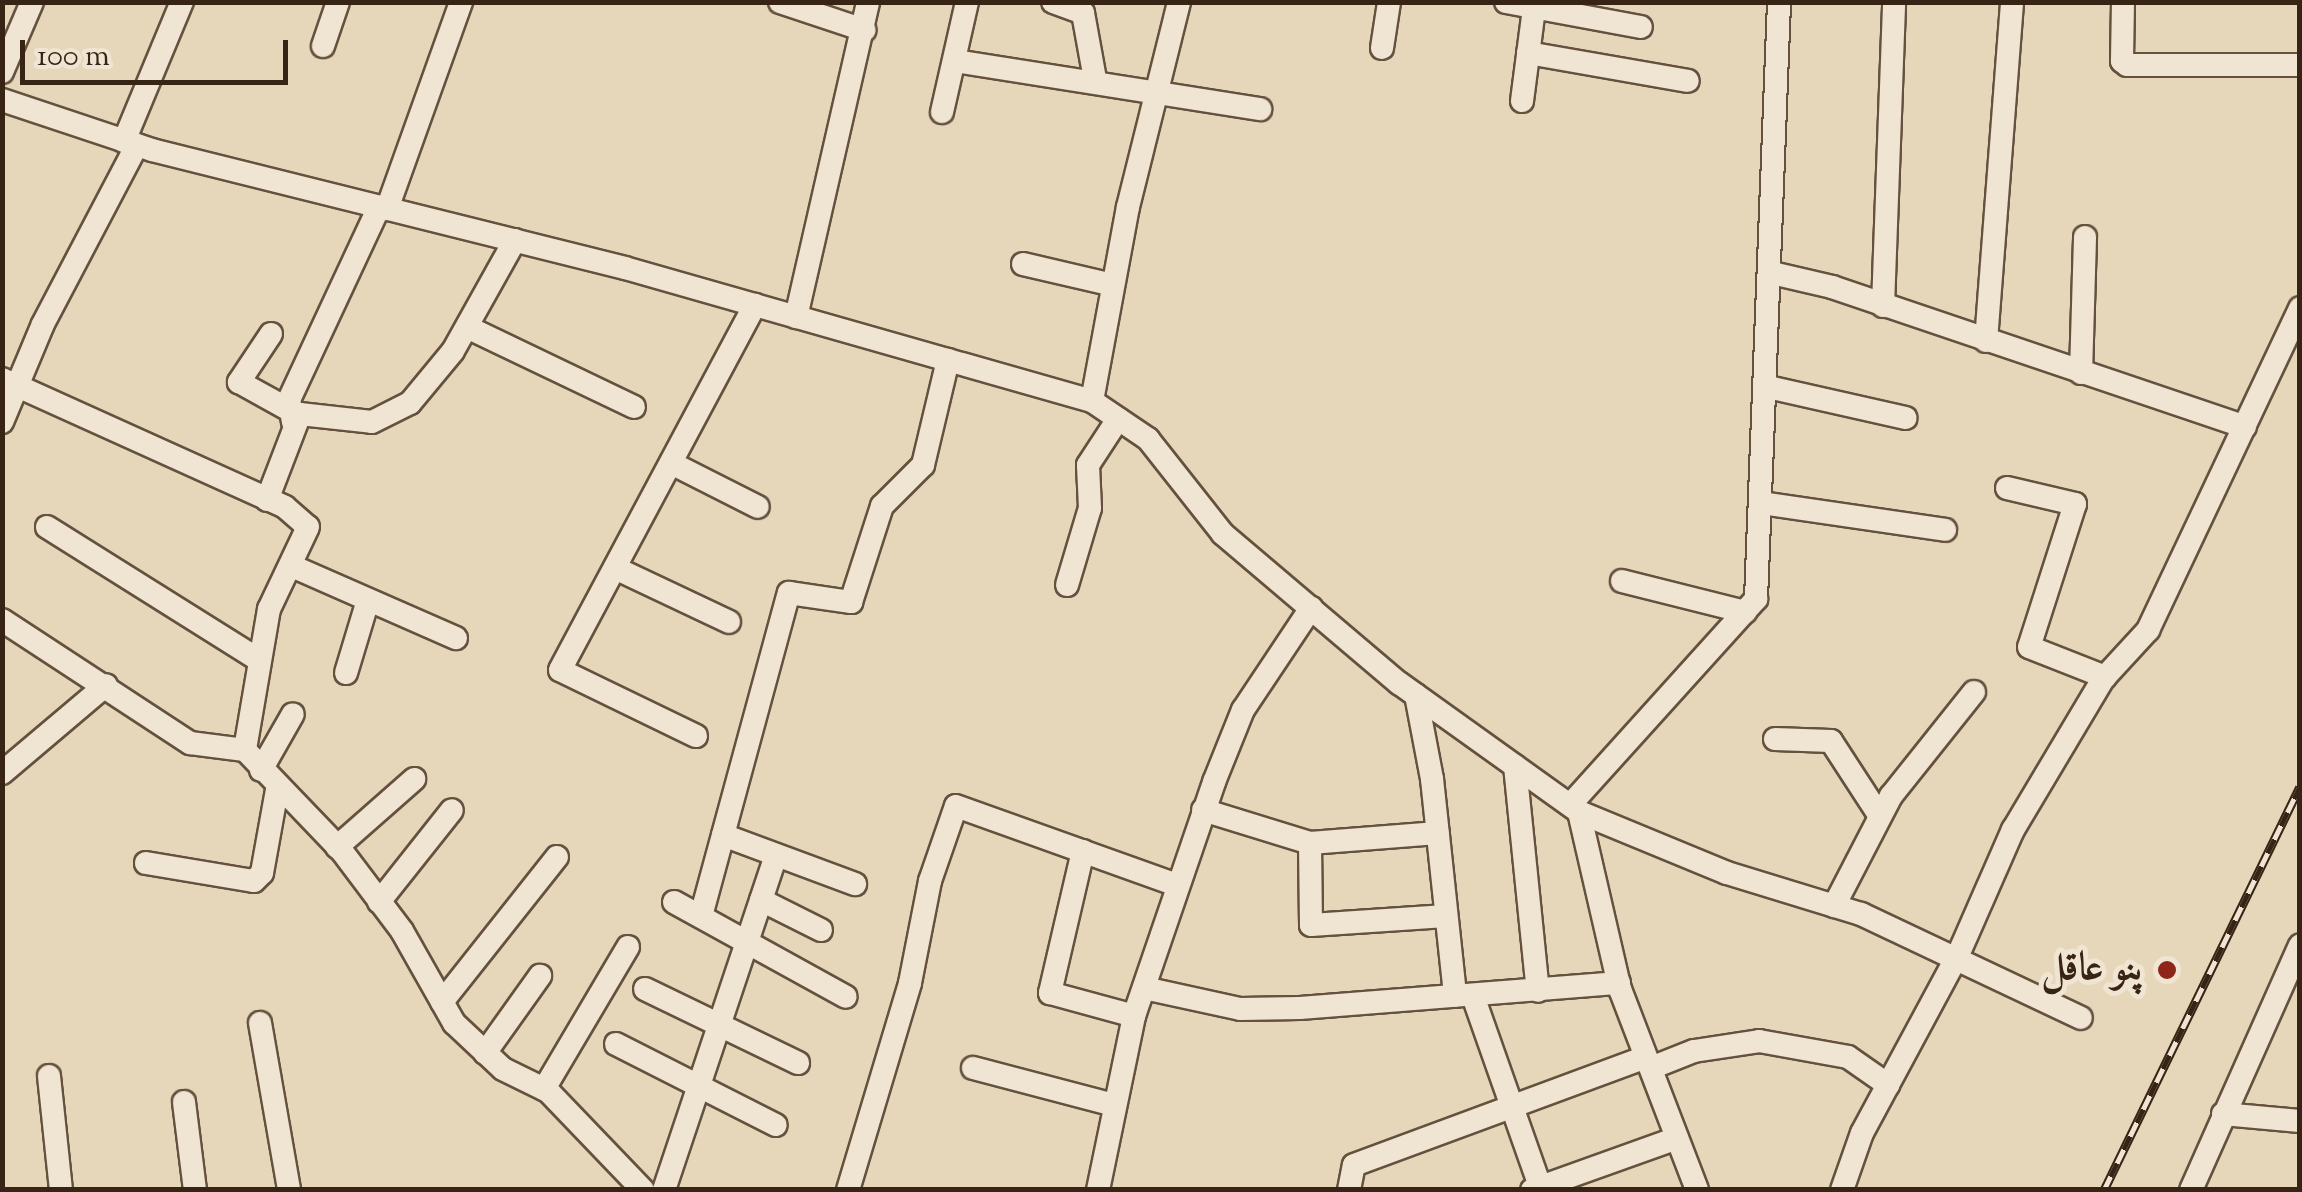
<!DOCTYPE html>
<meta charset="utf-8">
<style>
body{margin:0}
#map{position:relative;width:2302px;height:1192px;overflow:hidden;background:#e7d7ba;font-family:"Sorts Mill Goudy",Amiri,serif}
div>[style]{position:absolute}
.roads{filter:drop-shadow(2px 0 #64513e) drop-shadow(-2px 0 #64513e) drop-shadow(0 2px #64513e) drop-shadow(0 -2px #64513e)}
.minor>*{height:22px;margin:-11px;padding:0 11px;transform-origin:11px;border-radius:11px;background:#efe5d2}
.rail>*{height:9px;margin-top:-4.5px;transform-origin:0;background:repeating-linear-gradient(90deg,#efe5d2 0 15px,#382415 0 30px);box-sizing:border-box;border-block:2px solid #382415}
.dots>*{width:28px;height:28px;translate:-50% -50%;box-sizing:border-box;border:5px solid #efe5d2;border-radius:50%}
span{translate:-50% -50%;white-space:nowrap;text-align:center;line-height:1.15;-webkit-text-stroke:10px #efe5d2;paint-order:stroke}
.poi-label{font-size:40px;color:#382415;font-weight:700}
.right{translate:-100% -50%;text-align:right}
.frame{position:absolute;inset:0;border:5px solid #382415;pointer-events:none}
.scale{position:absolute;left:20px;top:40px;width:268px;height:45px;box-sizing:border-box;border:5px solid #382415;border-top:0;padding-left:12px;font-size:30px;line-height:35px;white-space:nowrap;color:#382415;-webkit-text-stroke:8px #efe5d2;paint-order:stroke}
</style>
<div id="map">
<div class="roads">
<div class="minor">
<div style="left:780px;top:2px;width:89px;rotate:18.4deg"></div>
<div style="left:1053px;top:2px;width:32px;rotate:20deg"></div>
<div style="left:1083px;top:13px;width:67px;rotate:79.7deg"></div>
<div style="left:1506px;top:2px;width:137px;rotate:10.5deg"></div>
<div style="left:2123px;top:2px;width:59px;rotate:91deg"></div>
<div style="left:2122px;top:61px;width:6px;rotate:39deg"></div>
<div style="left:2127px;top:65px;width:173px"></div>
<div style="left:323px;top:46px;width:46px;rotate:-71.2deg"></div>
<div style="left:1382px;top:48px;width:47px;rotate:-81.3deg"></div>
<div style="left:1528px;top:53px;width:162px;rotate:9.9deg"></div>
<div style="left:962px;top:62px;width:302px;rotate:9deg"></div>
<div style="left:2px;top:72px;width:76px;rotate:-66.8deg"></div>
<div style="left:2px;top:100px;width:158px;rotate:18.4deg"></div>
<div style="left:152px;top:150px;width:487px;rotate:14deg"></div>
<div style="left:625px;top:268px;width:486px;rotate:15.9deg"></div>
<div style="left:1092px;top:401px;width:68px;rotate:34.2deg"></div>
<div style="left:1148px;top:439px;width:121px;rotate:51.7deg"></div>
<div style="left:1223px;top:534px;width:231px;rotate:40.3deg"></div>
<div style="left:1399px;top:683px;width:221px;rotate:35.6deg"></div>
<div style="left:1579px;top:812px;width:182px;rotate:77deg"></div>
<div style="left:1620px;top:989px;width:215px;rotate:69deg"></div>
<div style="left:1522px;top:101px;width:94px;rotate:-82.6deg"></div>
<div style="left:942px;top:112px;width:113px;rotate:-77.2deg"></div>
<div style="left:124px;top:141px;width:151px;rotate:-67.4deg"></div>
<div style="left:387px;top:209px;width:220px;rotate:-70.3deg"></div>
<div style="left:1023px;top:264px;width:92px;rotate:13.1deg"></div>
<div style="left:1772px;top:273px;width:62px;rotate:13.1deg"></div>
<div style="left:1832px;top:287px;width:436px;rotate:18.7deg"></div>
<div style="left:1883px;top:306px;width:304px;rotate:-87.9deg"></div>
<div style="left:796px;top:317px;width:323px;rotate:-77.1deg"></div>
<div style="left:467px;top:327px;width:185px;rotate:25.6deg"></div>
<div style="left:271px;top:334px;width:58px;rotate:123.7deg"></div>
<div style="left:239px;top:382px;width:54px;rotate:29deg"></div>
<div style="left:1986px;top:341px;width:340px;rotate:-85.6deg"></div>
<div style="left:2081px;top:373px;width:136px;rotate:-88.3deg"></div>
<div style="left:2px;top:379px;width:311px;rotate:24.3deg"></div>
<div style="left:285px;top:507px;width:30px;rotate:41deg"></div>
<div style="left:308px;top:527px;width:91px;rotate:115.4deg"></div>
<div style="left:269px;top:609px;width:143px;rotate:99.7deg"></div>
<div style="left:1768px;top:387px;width:141px;rotate:12.7deg"></div>
<div style="left:1092px;top:401px;width:197px;rotate:-79.5deg"></div>
<div style="left:1128px;top:207px;width:211px;rotate:-76deg"></div>
<div style="left:2px;top:422px;width:106px;rotate:-67.3deg"></div>
<div style="left:43px;top:324px;width:202px;rotate:-62.3deg"></div>
<div style="left:293px;top:422px;width:22px;rotate:-100deg"></div>
<div style="left:289px;top:400px;width:213px;rotate:-65deg"></div>
<div style="left:671px;top:463px;width:97px;rotate:26.8deg"></div>
<div style="left:2007px;top:488px;width:70px;rotate:13.2deg"></div>
<div style="left:2075px;top:504px;width:150px;rotate:107.8deg"></div>
<div style="left:2029px;top:647px;width:82px;rotate:21.5deg"></div>
<div style="left:267px;top:500px;width:92px;rotate:-69deg"></div>
<div style="left:300px;top:414px;width:72px;rotate:6.3deg"></div>
<div style="left:372px;top:422px;width:42px;rotate:-26.6deg"></div>
<div style="left:410px;top:403px;width:67px;rotate:-50.4deg"></div>
<div style="left:453px;top:351px;width:127px;rotate:-60.8deg"></div>
<div style="left:1761px;top:503px;width:186px;rotate:8.3deg"></div>
<div style="left:47px;top:527px;width:250px;rotate:32.1deg"></div>
<div style="left:294px;top:567px;width:177px;rotate:23.7deg"></div>
<div style="left:615px;top:568px;width:126px;rotate:25.3deg"></div>
<div style="left:1622px;top:581px;width:127px;rotate:14.1deg"></div>
<div style="left:1067px;top:585px;width:80px;rotate:-73.4deg"></div>
<div style="left:1090px;top:508px;width:43px;rotate:-92.7deg"></div>
<div style="left:1088px;top:465px;width:55px;rotate:-56.9deg"></div>
<div style="left:2px;top:620px;width:225px;rotate:33.2deg"></div>
<div style="left:190px;top:743px;width:55px;rotate:7.3deg"></div>
<div style="left:245px;top:750px;width:139px;rotate:46.2deg"></div>
<div style="left:341px;top:850px;width:101px;rotate:53deg"></div>
<div style="left:402px;top:931px;width:106px;rotate:60.5deg"></div>
<div style="left:454px;top:1023px;width:67px;rotate:43.2deg"></div>
<div style="left:503px;top:1069px;width:50px;rotate:26.1deg"></div>
<div style="left:548px;top:1091px;width:137px;rotate:46.2deg"></div>
<div style="left:346px;top:673px;width:76px;rotate:-73.2deg"></div>
<div style="left:1416px;top:695px;width:86px;rotate:79.2deg"></div>
<div style="left:1432px;top:779px;width:218px;rotate:83.9deg"></div>
<div style="left:696px;top:736px;width:151px;rotate:-154.1deg"></div>
<div style="left:560px;top:670px;width:414px;rotate:-61.9deg"></div>
<div style="left:1775px;top:739px;width:56px;rotate:2deg"></div>
<div style="left:1831px;top:741px;width:88px;rotate:57deg"></div>
<div style="left:1515px;top:766px;width:226px;rotate:84.2deg"></div>
<div style="left:261px;top:770px;width:64px;rotate:-60.3deg"></div>
<div style="left:2px;top:773px;width:136px;rotate:-40.2deg"></div>
<div style="left:1570px;top:805px;width:278px;rotate:-47.9deg"></div>
<div style="left:1756px;top:599px;width:597px;rotate:-87.79deg"></div>
<div style="left:1203px;top:810px;width:112px;rotate:17.1deg"></div>
<div style="left:1310px;top:843px;width:128px;rotate:-4.5deg"></div>
<div style="left:1579px;top:812px;width:160px;rotate:22.4deg"></div>
<div style="left:1727px;top:873px;width:140px;rotate:17deg"></div>
<div style="left:1861px;top:914px;width:243px;rotate:25.3deg"></div>
<div style="left:723px;top:835px;width:141px;rotate:20.4deg"></div>
<div style="left:1310px;top:843px;width:82px;rotate:89.3deg"></div>
<div style="left:1311px;top:925px;width:135px;rotate:-3.8deg"></div>
<div style="left:337px;top:847px;width:103px;rotate:-41.4deg"></div>
<div style="left:1083px;top:851px;width:146px;rotate:103.1deg"></div>
<div style="left:1050px;top:993px;width:87px;rotate:15.3deg"></div>
<div style="left:146px;top:863px;width:109px;rotate:9.5deg"></div>
<div style="left:254px;top:881px;width:11px;rotate:-45deg"></div>
<div style="left:262px;top:873px;width:84px;rotate:-79.8deg"></div>
<div style="left:761px;top:900px;width:67px;rotate:26.6deg"></div>
<div style="left:379px;top:902px;width:117px;rotate:-51.6deg"></div>
<div style="left:674px;top:902px;width:196px;rotate:28.9deg"></div>
<div style="left:1834px;top:906px;width:124px;rotate:-62.6deg"></div>
<div style="left:1891px;top:796px;width:133px;rotate:-51.4deg"></div>
<div style="left:701px;top:916px;width:335px;rotate:-74.8deg"></div>
<div style="left:789px;top:593px;width:63px;rotate:8.3deg"></div>
<div style="left:851px;top:602px;width:101px;rotate:-72.1deg"></div>
<div style="left:882px;top:506px;width:58px;rotate:-45deg"></div>
<div style="left:923px;top:465px;width:108px;rotate:-76.6deg"></div>
<div style="left:1144px;top:988px;width:98px;rotate:12.3deg"></div>
<div style="left:1240px;top:1009px;width:60px;rotate:-1deg"></div>
<div style="left:1300px;top:1008px;width:320px;rotate:-4.5deg"></div>
<div style="left:645px;top:989px;width:170px;rotate:25.8deg"></div>
<div style="left:1473px;top:996px;width:201px;rotate:70.6deg"></div>
<div style="left:442px;top:1002px;width:185px;rotate:-51.6deg"></div>
<div style="left:260px;top:1023px;width:169px;rotate:80.1deg"></div>
<div style="left:616px;top:1044px;width:179px;rotate:26.9deg"></div>
<div style="left:485px;top:1053px;width:95px;rotate:-54.5deg"></div>
<div style="left:973px;top:1068px;width:146px;rotate:14.7deg"></div>
<div style="left:1651px;top:1068px;width:46px;rotate:-21.6deg"></div>
<div style="left:1694px;top:1051px;width:66px;rotate:-8.7deg"></div>
<div style="left:1759px;top:1041px;width:90px;rotate:10.2deg"></div>
<div style="left:1848px;top:1057px;width:49px;rotate:35deg"></div>
<div style="left:49px;top:1076px;width:115px;rotate:84deg"></div>
<div style="left:544px;top:1089px;width:165px;rotate:-59.4deg"></div>
<div style="left:184px;top:1102px;width:89px;rotate:82.9deg"></div>
<div style="left:2223px;top:1114px;width:77px;rotate:5.2deg"></div>
<div style="left:664px;top:1190px;width:353px;rotate:-71.5deg"></div>
<div style="left:848px;top:1190px;width:216px;rotate:-73.3deg"></div>
<div style="left:910px;top:983px;width:104px;rotate:-78.9deg"></div>
<div style="left:930px;top:881px;width:79px;rotate:-70.9deg"></div>
<div style="left:956px;top:806px;width:235px;rotate:19.7deg"></div>
<div style="left:1098px;top:1190px;width:178px;rotate:-78.3deg"></div>
<div style="left:1134px;top:1016px;width:247px;rotate:-71.1deg"></div>
<div style="left:1214px;top:782px;width:78px;rotate:-68.1deg"></div>
<div style="left:1243px;top:710px;width:123px;rotate:-56.3deg"></div>
<div style="left:1349px;top:1190px;width:25px;rotate:-79deg"></div>
<div style="left:1354px;top:1165px;width:311px;rotate:-20.3deg"></div>
<div style="left:1532px;top:1190px;width:154px;rotate:-19.7deg"></div>
<div style="left:1842px;top:1190px;width:60px;rotate:-70.7deg"></div>
<div style="left:1862px;top:1133px;width:202px;rotate:-61.7deg"></div>
<div style="left:1958px;top:955px;width:137px;rotate:-66.3deg"></div>
<div style="left:2013px;top:830px;width:176px;rotate:-59.2deg"></div>
<div style="left:2103px;top:679px;width:67px;rotate:-47.4deg"></div>
<div style="left:2148px;top:630px;width:356px;rotate:-64.7deg"></div>
<div style="left:2191px;top:1190px;width:268px;rotate:-66deg"></div>
</div>
</div>
<div class="rail">
<div style="left:2104px;top:1190px;width:448px;rotate:-64.1deg"></div>
</div>
<div class="dots">
<div style="left:2167px;top:970px;background:#8f2418"></div>
</div>
<div class="poi-label">
<span class="right" style="left:2144px;top:970px">پنو عاقل</span>
</div>
<div class="frame"></div>
<div class="scale">100 m</div>
</div>
